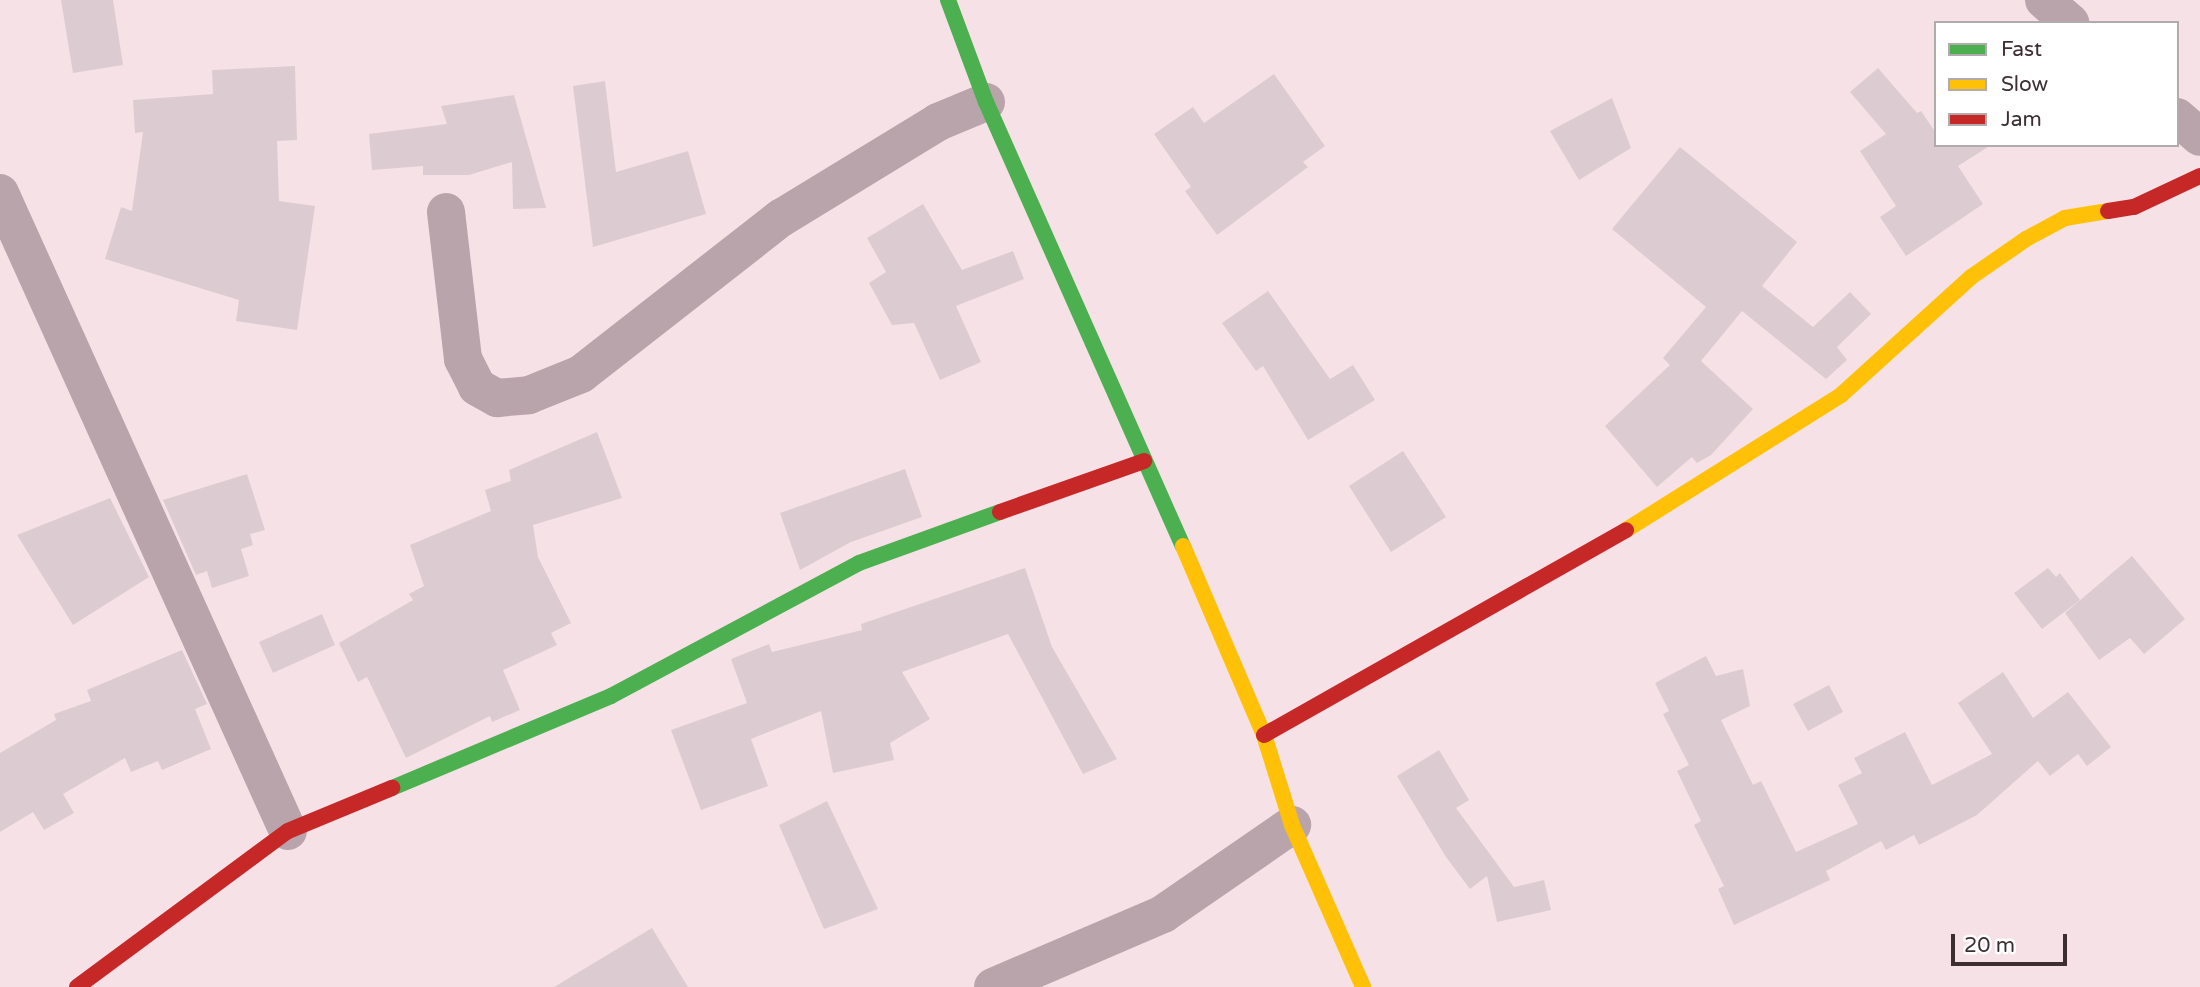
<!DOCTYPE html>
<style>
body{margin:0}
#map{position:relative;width:2200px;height:987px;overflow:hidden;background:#f6e1e7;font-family:"Varela Round",sans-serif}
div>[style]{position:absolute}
.building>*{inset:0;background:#dcccd1}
.street>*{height:38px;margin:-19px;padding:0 19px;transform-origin:19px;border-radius:19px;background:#baa4ab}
.fast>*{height:16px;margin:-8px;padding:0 8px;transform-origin:8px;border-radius:8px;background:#4caf50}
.slow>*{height:16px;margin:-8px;padding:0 8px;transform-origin:8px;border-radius:8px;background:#ffc107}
.jam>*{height:16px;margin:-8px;padding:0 8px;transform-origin:8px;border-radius:8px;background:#c62828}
span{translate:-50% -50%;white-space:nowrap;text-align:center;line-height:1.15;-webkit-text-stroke:6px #fff;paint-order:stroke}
.legend{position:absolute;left:1934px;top:21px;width:245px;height:126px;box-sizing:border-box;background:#fff;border:2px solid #b1abad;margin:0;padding:9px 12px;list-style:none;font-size:21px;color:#3c2e32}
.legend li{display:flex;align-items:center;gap:14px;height:35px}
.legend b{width:35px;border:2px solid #b1abad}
.scale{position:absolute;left:1951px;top:934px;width:116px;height:32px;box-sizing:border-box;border:4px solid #3c2e32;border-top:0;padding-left:9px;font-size:21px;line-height:24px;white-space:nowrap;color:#3c2e32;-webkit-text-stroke:5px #fff;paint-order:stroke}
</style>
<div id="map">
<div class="building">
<div style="clip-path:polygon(61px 0,113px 0,123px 65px,73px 73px)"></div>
<div style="clip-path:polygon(295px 66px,297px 140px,277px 141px,279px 201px,315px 206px,297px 330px,236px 321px,239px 300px,105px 259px,121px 207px,132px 211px,143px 132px,135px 133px,133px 100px,213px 94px,212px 70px)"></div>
<div style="clip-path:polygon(1878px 68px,1917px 113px,1921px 111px,1936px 133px,1936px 145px,1991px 145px,1958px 166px,1983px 204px,1906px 256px,1880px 217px,1896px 206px,1860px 151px,1886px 134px,1850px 92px)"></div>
<div style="clip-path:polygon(1274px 74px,1325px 146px,1303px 162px,1308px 167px,1217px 235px,1185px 191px,1191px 187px,1154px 134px,1193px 107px,1204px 123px)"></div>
<div style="clip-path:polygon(605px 81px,616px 172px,688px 151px,706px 214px,593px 247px,573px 86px)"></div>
<div style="clip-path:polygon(514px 95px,546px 208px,513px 209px,512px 162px,469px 175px,423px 175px,423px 166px,372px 170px,369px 134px,447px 124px,441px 106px)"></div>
<div style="clip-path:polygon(1612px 98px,1631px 148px,1579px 180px,1550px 131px)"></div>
<div style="clip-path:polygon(1680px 147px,1797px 242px,1762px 286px,1813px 327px,1850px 292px,1871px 314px,1837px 347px,1847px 360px,1826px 379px,1742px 311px,1701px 361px,1753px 409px,1711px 455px,1697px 463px,1692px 457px,1657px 487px,1605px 426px,1670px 365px,1663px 358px,1706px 307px,1612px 229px)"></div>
<div style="clip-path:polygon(923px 204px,962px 270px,1013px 251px,1024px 279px,956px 306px,981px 362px,940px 380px,914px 323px,892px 325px,869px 283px,886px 272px,867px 238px)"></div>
<div style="clip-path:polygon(1268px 291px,1330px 379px,1353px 365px,1375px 400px,1308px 440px,1263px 366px,1256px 371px,1222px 323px)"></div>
<div style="clip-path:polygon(597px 432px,622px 498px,533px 525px,538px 557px,571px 623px,551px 633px,557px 645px,503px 670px,520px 710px,492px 722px,490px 716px,406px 758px,367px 677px,358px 682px,339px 643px,413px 600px,409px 594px,424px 586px,410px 545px,491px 511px,485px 490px,511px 481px,509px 470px)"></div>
<div style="clip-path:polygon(1403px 451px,1446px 517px,1391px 552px,1349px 486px)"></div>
<div style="clip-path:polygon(905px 469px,922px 517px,851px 542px,800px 570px,780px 513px)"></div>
<div style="clip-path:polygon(247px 474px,265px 530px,250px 534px,253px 545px,241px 549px,249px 576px,212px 588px,207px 571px,196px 575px,163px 500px)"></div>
<div style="clip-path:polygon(110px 498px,149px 577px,73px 625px,17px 535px)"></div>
<div style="clip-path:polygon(2132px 556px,2185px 619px,2144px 654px,2130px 638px,2099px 660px,2065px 613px)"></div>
<div style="clip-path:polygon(1025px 568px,1052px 647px,1117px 759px,1083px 774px,1008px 634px,902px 672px,930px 719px,890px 743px,894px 760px,833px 773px,821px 711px,751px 739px,768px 786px,701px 810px,671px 730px,747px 703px,731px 659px,769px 644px,772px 652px,862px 630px,861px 624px)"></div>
<div style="clip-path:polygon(2048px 568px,2056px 577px,2060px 573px,2080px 600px,2042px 629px,2014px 593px)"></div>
<div style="clip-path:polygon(322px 614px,335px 645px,273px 673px,259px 642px)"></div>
<div style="clip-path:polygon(182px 650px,207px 704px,195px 709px,211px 749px,162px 770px,158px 761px,131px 772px,125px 758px,63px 794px,74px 813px,44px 830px,33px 812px,0 832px,0 753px,56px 720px,54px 714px,91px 701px,87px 690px)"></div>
<div style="clip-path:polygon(1706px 656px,1716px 676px,1743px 669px,1750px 706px,1721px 720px,1753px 785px,1761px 781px,1796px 852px,1858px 824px,1838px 785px,1862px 773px,1854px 758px,1905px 732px,1932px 785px,1992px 754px,1958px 703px,2003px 672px,2033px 718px,2068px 692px,2111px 747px,2087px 766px,2078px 754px,2050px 776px,2038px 761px,1977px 815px,1919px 845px,1914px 835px,1886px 850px,1881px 841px,1826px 871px,1830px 880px,1734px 925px,1718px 889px,1724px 886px,1694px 825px,1701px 821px,1677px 771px,1689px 765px,1663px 714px,1669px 711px,1655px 683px)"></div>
<div style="clip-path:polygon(1829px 685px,1843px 712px,1808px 731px,1793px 704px)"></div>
<div style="clip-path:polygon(1439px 750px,1469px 800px,1456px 808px,1514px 887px,1544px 880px,1551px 910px,1497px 922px,1487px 876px,1470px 889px,1446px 857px,1397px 776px)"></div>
<div style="clip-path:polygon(827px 801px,878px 909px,824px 929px,779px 825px)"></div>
<div style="clip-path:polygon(652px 928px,688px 987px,554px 987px)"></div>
</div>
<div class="street">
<div style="left:2044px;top:0;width:35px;rotate:41deg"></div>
<div style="left:2177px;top:117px;width:30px;rotate:41deg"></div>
<div style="left:0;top:193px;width:700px;rotate:65.71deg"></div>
<div style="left:446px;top:212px;width:148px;rotate:83.4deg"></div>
<div style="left:463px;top:359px;width:31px;rotate:63deg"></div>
<div style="left:477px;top:387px;width:23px;rotate:29deg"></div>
<div style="left:497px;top:398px;width:32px;rotate:-5deg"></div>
<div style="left:529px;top:395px;width:56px;rotate:-22deg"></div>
<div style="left:581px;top:374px;width:254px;rotate:-38deg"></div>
<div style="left:781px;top:218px;width:184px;rotate:-31.4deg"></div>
<div style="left:938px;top:122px;width:52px;rotate:-22.6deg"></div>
<div style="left:993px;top:987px;width:185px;rotate:-23.2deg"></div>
<div style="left:1163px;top:914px;width:157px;rotate:-34.6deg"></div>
</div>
<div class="fast">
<div style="left:948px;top:0;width:109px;rotate:69.6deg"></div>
<div style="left:986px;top:102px;width:486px;rotate:66.1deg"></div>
<div style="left:392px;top:788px;width:238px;rotate:-22.8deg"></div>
<div style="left:611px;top:696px;width:281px;rotate:-28.2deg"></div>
<div style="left:859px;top:563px;width:150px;rotate:-19.9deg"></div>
</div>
<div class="slow">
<div style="left:1626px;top:530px;width:254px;rotate:-32.1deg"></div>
<div style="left:1841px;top:395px;width:176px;rotate:-42.2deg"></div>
<div style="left:1971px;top:277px;width:67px;rotate:-34.6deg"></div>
<div style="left:2026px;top:239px;width:44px;rotate:-28.3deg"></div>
<div style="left:2065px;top:218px;width:44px;rotate:-9.2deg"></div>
<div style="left:1183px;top:546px;width:206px;rotate:66.8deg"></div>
<div style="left:1264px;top:735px;width:94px;rotate:72.7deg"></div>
<div style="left:1292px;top:825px;width:177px;rotate:66.3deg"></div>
</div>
<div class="jam">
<div style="left:2108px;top:211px;width:26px;rotate:-9deg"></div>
<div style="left:2134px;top:207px;width:73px;rotate:-25.2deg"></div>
<div style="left:1000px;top:512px;width:153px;rotate:-19.5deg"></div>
<div style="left:1264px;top:735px;width:416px;rotate:-29.5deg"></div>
<div style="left:77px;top:987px;width:262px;rotate:-36.5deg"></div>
<div style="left:288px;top:831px;width:113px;rotate:-22.5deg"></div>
</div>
<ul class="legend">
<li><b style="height:9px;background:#4caf50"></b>Fast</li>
<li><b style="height:9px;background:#ffc107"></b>Slow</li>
<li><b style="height:9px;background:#c62828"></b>Jam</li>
</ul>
<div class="scale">20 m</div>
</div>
